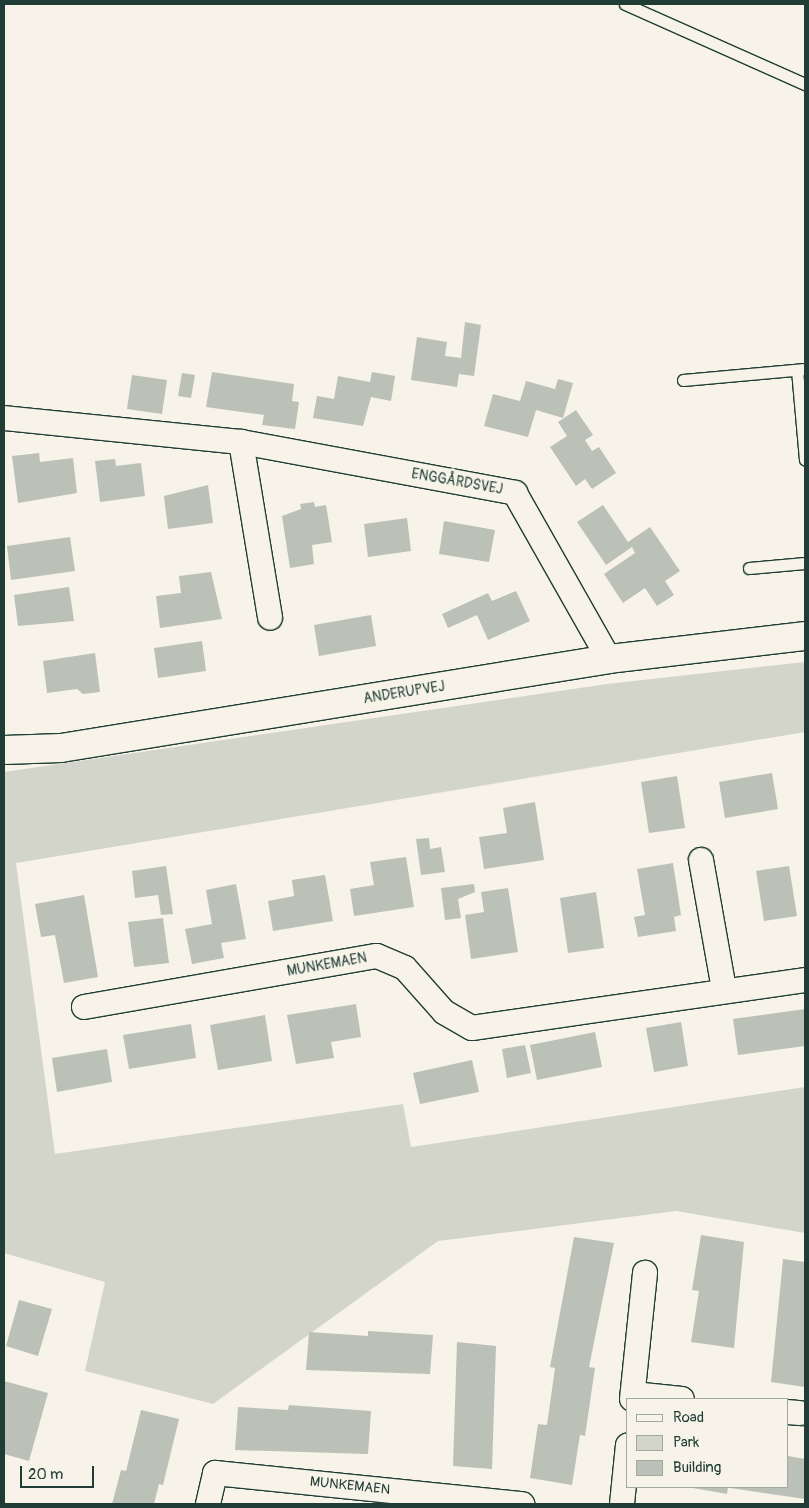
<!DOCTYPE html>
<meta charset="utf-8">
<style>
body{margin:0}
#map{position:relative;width:809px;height:1508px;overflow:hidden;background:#f7f3e8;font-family:Pangolin,sans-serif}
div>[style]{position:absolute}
.green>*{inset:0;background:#d3d5ca}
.building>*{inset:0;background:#bbc1b6}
.roads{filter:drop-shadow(1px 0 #1f3d34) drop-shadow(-1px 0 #1f3d34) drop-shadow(0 1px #1f3d34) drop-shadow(0 -1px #1f3d34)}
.service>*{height:11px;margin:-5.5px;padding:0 5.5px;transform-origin:5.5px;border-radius:5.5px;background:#f7f3e8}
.minor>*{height:24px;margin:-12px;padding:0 12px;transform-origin:12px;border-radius:12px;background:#f7f3e8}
.tertiary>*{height:28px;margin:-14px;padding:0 14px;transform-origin:14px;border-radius:14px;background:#f7f3e8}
span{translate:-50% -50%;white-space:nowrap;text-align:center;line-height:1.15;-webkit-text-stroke:5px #f7f3e8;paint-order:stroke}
.street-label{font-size:14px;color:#1f3d34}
.frame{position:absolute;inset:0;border:5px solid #1f3d34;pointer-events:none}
.legend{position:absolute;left:626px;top:1398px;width:162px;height:90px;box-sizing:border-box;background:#f7f3e8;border:1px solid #a1aaa0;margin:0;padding:6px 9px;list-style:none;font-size:15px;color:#1f3d34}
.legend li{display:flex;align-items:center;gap:10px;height:25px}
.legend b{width:25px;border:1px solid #a1aaa0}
.scale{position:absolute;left:20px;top:1466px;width:74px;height:22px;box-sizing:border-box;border:2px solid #1f3d34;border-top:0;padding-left:6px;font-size:15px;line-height:18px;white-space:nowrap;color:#1f3d34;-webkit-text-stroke:4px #f7f3e8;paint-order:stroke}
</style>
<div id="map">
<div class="green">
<div style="clip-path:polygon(805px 662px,805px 732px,16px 863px,55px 1154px,403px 1104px,411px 1147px,805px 1087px,805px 1233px,676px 1211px,438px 1241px,213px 1404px,85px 1371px,105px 1282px,4px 1253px,4px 772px,607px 684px)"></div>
</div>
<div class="building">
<div style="clip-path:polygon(465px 322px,481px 325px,474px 376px,459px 374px,457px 387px,411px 380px,417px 337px,447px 342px,445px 356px,461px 358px)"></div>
<div style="clip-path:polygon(212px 372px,294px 384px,292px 401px,299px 402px,295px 429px,262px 425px,264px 415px,206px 407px)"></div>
<div style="clip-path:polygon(372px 372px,395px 376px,391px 401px,371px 397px,363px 426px,313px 418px,317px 396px,334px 399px,338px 376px,370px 382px)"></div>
<div style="clip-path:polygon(182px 373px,195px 375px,191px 398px,178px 396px)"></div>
<div style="clip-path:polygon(132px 375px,167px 380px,162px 414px,127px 409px)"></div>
<div style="clip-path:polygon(558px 379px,573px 383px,563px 418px,536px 410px,528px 437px,484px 426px,493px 394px,520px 401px,526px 381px,555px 389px)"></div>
<div style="clip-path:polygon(576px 410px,593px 435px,585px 440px,592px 451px,599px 447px,616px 473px,592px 489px,585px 479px,576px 486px,550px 447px,567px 436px,558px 422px)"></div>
<div style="clip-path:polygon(39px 453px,40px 462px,73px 458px,77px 493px,18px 503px,12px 456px)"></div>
<div style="clip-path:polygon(115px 459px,116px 466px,141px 463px,145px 496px,100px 502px,95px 461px)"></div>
<div style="clip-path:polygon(208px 485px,213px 523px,168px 529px,164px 496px)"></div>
<div style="clip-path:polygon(314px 502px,315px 507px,326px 505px,332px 542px,312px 545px,314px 564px,290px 568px,282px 516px,301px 509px,300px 504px)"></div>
<div style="clip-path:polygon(603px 505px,628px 542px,650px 527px,680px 571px,665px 581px,674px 595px,657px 606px,645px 588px,623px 603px,604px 574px,635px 553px,632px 547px,606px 565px,577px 522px)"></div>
<div style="clip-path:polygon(407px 518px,411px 551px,368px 557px,364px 524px)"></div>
<div style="clip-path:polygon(444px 521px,495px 530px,489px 562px,439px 554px)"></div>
<div style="clip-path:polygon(70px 537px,75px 571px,11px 580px,7px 546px)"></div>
<div style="clip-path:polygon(211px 572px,222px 619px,160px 628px,156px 596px,181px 593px,179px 576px)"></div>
<div style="clip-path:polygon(69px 587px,74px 621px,18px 626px,14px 595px)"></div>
<div style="clip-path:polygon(516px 591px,530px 621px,488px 640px,477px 615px,448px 628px,442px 614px,488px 593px,492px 601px)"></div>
<div style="clip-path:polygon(371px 615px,376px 646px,319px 656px,314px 625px)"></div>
<div style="clip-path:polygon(202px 641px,206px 671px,158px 678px,154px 648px)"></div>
<div style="clip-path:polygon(95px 653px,100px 692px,83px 694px,77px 689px,47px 693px,43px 661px)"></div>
<div style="clip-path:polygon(772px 773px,778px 809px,725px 818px,719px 782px)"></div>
<div style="clip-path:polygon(677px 776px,685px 828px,649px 833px,641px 782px)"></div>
<div style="clip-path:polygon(535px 802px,544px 860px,484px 869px,479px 837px,507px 833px,503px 808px)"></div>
<div style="clip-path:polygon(429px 838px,430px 849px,441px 847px,445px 872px,421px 875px,416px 839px)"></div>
<div style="clip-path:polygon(406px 857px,414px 907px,354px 916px,350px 889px,374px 885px,370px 862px)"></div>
<div style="clip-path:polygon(673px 863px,681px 915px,674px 917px,676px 931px,638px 937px,634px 917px,645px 915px,637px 869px)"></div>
<div style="clip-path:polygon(166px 866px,173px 914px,161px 915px,158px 895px,135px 898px,132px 871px)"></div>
<div style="clip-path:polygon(789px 866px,797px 916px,764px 921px,756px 871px)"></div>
<div style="clip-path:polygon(325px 875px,333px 921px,273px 931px,268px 901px,294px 896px,292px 880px)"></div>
<div style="clip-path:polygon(236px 884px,246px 939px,221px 943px,224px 958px,192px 964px,185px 929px,212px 924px,206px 890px)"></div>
<div style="clip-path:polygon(474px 884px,475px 892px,458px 899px,461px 918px,445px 920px,441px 888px)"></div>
<div style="clip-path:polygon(508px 888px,518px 952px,471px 959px,465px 915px,484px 912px,481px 892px)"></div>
<div style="clip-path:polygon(596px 892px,604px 948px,568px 953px,560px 898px)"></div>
<div style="clip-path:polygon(84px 895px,98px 977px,64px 983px,55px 935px,41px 937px,35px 904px)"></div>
<div style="clip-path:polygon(163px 918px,169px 963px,134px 967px,128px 922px)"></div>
<div style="clip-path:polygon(356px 1004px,361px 1037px,331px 1042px,334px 1058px,296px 1064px,287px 1015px)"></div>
<div style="clip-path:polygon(805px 1009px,805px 1046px,738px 1055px,733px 1019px)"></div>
<div style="clip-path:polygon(265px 1015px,272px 1061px,218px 1070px,210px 1025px)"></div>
<div style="clip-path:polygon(681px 1022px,688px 1066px,654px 1072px,646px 1028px)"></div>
<div style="clip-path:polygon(191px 1024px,196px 1058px,129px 1069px,123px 1035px)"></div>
<div style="clip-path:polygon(595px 1032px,602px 1067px,537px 1080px,530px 1045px)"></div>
<div style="clip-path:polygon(525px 1045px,531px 1073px,507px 1078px,502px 1049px)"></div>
<div style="clip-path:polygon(107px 1049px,112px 1082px,57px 1092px,52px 1058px)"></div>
<div style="clip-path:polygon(472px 1060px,479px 1092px,420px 1104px,413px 1073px)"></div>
<div style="clip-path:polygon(701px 1235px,744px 1242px,734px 1348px,691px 1342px,699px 1291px,692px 1290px)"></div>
<div style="clip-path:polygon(574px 1237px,614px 1243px,589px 1367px,595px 1368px,585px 1436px,580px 1435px,572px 1485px,530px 1478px,538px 1424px,547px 1425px,555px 1368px,550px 1367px)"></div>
<div style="clip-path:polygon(783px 1259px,805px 1262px,805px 1387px,771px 1382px)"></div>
<div style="clip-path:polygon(19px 1300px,52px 1309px,38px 1356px,6px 1346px)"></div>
<div style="clip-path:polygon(368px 1331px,433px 1335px,430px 1374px,306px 1370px,309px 1332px,368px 1336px)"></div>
<div style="clip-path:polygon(457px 1342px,496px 1346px,492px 1469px,453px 1466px)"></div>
<div style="clip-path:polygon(4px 1381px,48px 1393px,29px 1461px,4px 1454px)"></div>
<div style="clip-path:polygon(289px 1405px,371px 1411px,368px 1454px,235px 1450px,238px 1407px,288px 1410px)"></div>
<div style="clip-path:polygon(141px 1410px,179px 1419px,163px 1485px,159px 1484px,154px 1504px,112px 1504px,121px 1470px,126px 1471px)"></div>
<div style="clip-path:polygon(788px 1456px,805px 1459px,805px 1499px,730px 1488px,788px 1487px)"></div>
<div style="clip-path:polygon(687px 1487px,728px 1487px,727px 1494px)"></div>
</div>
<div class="roads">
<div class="service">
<div style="left:625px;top:4px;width:197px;rotate:24deg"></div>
<div style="left:797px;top:370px;width:90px;rotate:84.9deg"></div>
<div style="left:683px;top:380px;width:122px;rotate:-5.2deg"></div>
<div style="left:749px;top:568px;width:56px;rotate:-5.1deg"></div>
</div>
<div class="minor">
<div style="left:4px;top:418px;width:238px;rotate:5.8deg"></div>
<div style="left:241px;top:442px;width:279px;rotate:10.5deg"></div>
<div style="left:515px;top:493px;width:191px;rotate:60.5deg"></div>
<div style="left:241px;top:442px;width:178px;rotate:80.6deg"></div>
<div style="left:701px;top:860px;width:131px;rotate:79.9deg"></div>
<div style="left:84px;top:1007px;width:297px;rotate:-9.9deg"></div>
<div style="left:377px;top:956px;width:30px;rotate:23deg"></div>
<div style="left:405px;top:968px;width:59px;rotate:48.4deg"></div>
<div style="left:444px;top:1012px;width:32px;rotate:30deg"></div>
<div style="left:472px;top:1028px;width:336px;rotate:-8.2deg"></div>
<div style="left:633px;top:1394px;width:49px;rotate:5.8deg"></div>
<div style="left:632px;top:1399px;width:127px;rotate:-84.1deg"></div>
<div style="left:788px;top:1412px;width:12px;rotate:5deg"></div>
<div style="left:208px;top:1504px;width:32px;rotate:-77deg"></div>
<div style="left:215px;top:1473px;width:309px;rotate:5.8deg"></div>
<div style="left:622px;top:1504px;width:59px;rotate:-84.2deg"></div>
</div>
<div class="tertiary">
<div style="left:4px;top:750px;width:57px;rotate:-2deg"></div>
<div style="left:61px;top:748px;width:555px;rotate:-9.22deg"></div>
<div style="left:609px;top:659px;width:197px;rotate:-6.7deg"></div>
</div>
</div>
<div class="street-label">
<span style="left:457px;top:482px;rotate:10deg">ENGGÅRDSVEJ</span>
<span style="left:404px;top:693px;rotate:-9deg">ANDERUPVEJ</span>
<span style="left:327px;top:965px;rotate:-10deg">MUNKEMAEN</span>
<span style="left:350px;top:1486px;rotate:6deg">MUNKEMAEN</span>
</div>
<div class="frame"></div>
<ul class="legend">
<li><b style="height:6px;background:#f7f3e8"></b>Road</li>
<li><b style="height:14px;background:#d3d5ca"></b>Park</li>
<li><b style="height:14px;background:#bbc1b6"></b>Building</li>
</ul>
<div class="scale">20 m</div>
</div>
